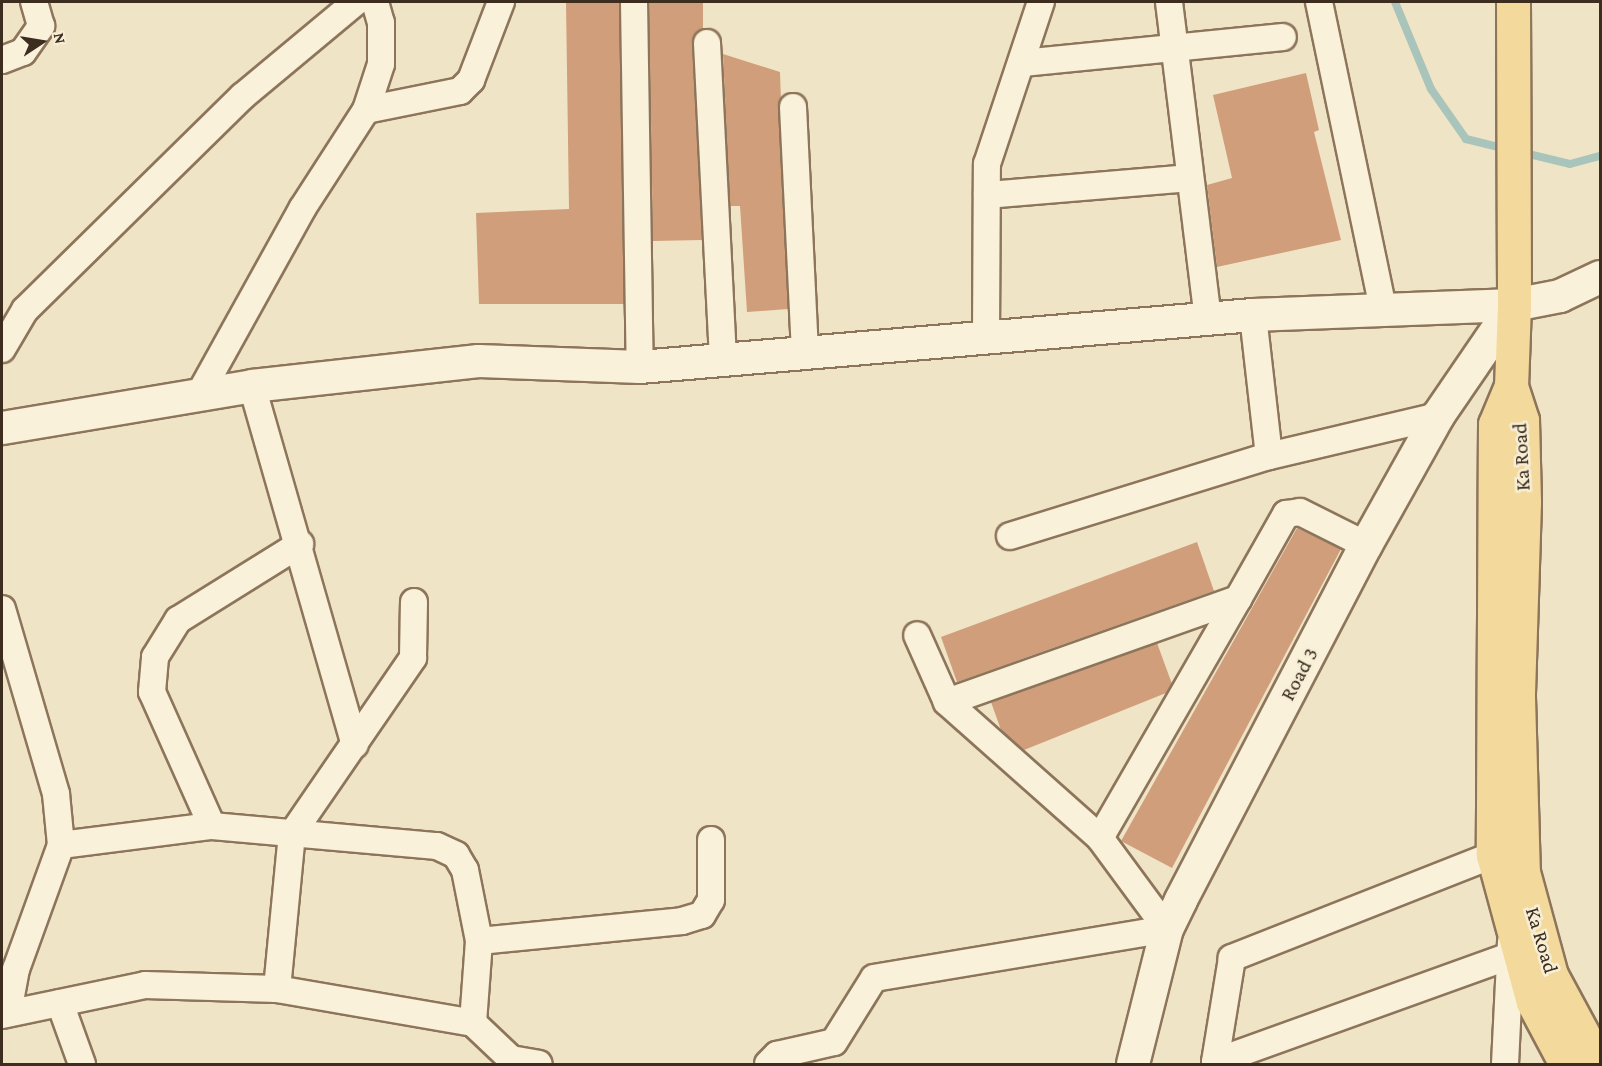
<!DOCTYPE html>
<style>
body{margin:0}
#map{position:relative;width:1602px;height:1066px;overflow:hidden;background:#f0e4c6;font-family:"Crimson Pro",serif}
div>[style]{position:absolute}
.stream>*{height:8px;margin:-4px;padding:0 4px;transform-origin:4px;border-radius:4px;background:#a8c4bb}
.building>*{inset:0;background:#d09e7a}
.roads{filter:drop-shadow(2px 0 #8d755b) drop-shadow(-2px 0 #8d755b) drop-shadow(0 2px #8d755b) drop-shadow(0 -2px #8d755b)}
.minor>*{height:26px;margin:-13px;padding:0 13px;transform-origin:13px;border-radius:13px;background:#faf1da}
.tertiary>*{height:32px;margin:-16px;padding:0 16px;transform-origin:16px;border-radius:16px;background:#faf1da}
.primary>*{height:33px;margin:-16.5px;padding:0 16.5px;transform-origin:16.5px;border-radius:16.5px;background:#f4d99d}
span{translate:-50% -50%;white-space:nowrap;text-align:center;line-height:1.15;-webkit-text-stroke:5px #f7eed6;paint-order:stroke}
.street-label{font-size:21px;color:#3c2d1f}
.frame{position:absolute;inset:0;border:3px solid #3c2d1f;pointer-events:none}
.north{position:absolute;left:12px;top:12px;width:60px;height:60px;-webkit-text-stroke:4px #f7eed6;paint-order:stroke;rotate:78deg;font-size:16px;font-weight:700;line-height:24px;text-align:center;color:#3c2d1f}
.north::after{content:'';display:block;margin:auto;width:21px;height:27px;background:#3c2d1f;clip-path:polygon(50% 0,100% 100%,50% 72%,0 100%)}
</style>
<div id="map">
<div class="stream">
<div style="left:1395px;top:2px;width:94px;rotate:67.5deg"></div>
<div style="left:1431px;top:89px;width:61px;rotate:55deg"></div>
<div style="left:1466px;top:139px;width:41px;rotate:14deg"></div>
<div style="left:1520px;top:152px;width:51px;rotate:13.5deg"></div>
<div style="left:1570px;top:164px;width:31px;rotate:-15deg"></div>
</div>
<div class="building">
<div style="clip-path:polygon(566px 2px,619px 2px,624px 304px,479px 304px,476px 213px,569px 209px)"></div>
<div style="clip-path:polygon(649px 2px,703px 2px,703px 29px,692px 44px,702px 240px,653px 241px)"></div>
<div style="clip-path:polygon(723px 54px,780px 72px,788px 309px,747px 312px,740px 206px,730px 206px)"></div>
<div style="clip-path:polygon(1306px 73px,1319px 130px,1314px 132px,1341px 240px,1217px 267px,1207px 185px,1232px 178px,1213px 95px)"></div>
<div style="clip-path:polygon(1297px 528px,1341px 549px,1172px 868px,1121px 841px)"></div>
<div style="clip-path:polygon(1197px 542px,1214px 591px,957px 682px,941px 637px)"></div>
<div style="clip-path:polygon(1157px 643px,1172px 684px,1166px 693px,1024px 750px,1001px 730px,991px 702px)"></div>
</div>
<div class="roads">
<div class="minor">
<div style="left:634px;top:2px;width:365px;rotate:89.1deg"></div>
<div style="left:1169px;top:2px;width:319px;rotate:83deg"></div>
<div style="left:1319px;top:2px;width:313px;rotate:78.2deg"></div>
<div style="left:707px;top:43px;width:317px;rotate:87.1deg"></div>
<div style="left:2px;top:60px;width:22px;rotate:-21deg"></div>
<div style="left:23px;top:52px;width:32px;rotate:-55deg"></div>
<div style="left:41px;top:26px;width:25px;rotate:-106deg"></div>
<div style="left:1023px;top:63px;width:261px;rotate:-5.7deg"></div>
<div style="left:793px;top:107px;width:246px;rotate:87.2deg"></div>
<div style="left:366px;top:110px;width:96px;rotate:-11.4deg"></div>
<div style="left:460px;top:91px;width:16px;rotate:-45deg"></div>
<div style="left:471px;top:80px;width:84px;rotate:-69deg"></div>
<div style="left:987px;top:195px;width:203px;rotate:-4.8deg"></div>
<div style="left:986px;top:338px;width:174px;rotate:-89.7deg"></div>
<div style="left:987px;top:164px;width:171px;rotate:-71.6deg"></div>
<div style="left:2px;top:349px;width:45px;rotate:-59.5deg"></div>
<div style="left:25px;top:310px;width:305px;rotate:-44.5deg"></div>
<div style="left:243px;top:96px;width:147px;rotate:-39.8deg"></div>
<div style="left:252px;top:386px;width:373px;rotate:74deg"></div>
<div style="left:199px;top:395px;width:213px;rotate:-61deg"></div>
<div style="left:302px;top:209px;width:118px;rotate:-57.1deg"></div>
<div style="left:366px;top:110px;width:48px;rotate:-71.9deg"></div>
<div style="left:381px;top:64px;width:41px;rotate:-90deg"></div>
<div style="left:381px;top:23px;width:22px;rotate:-106deg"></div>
<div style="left:1269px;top:456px;width:174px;rotate:-13.3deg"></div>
<div style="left:1010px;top:536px;width:271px;rotate:-17.2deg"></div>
<div style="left:1269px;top:456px;width:142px;rotate:-96.5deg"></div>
<div style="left:1238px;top:599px;width:98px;rotate:-60.5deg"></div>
<div style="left:1286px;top:514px;width:14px;rotate:-8deg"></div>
<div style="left:1300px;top:512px;width:74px;rotate:26.6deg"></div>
<div style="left:2px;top:609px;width:193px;rotate:73.7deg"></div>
<div style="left:56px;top:794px;width:51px;rotate:84.4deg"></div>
<div style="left:61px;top:845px;width:132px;rotate:109.9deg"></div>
<div style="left:16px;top:969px;width:44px;rotate:100.5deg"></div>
<div style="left:947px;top:702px;width:309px;rotate:-19.5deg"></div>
<div style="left:1238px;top:599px;width:276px;rotate:120deg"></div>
<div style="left:212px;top:826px;width:147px;rotate:-114.1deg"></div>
<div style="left:152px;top:692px;width:35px;rotate:-85deg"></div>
<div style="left:155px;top:657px;width:44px;rotate:-58.1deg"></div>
<div style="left:178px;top:620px;width:144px;rotate:-31.9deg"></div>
<div style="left:61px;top:845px;width:152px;rotate:-7.2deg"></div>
<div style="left:212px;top:826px;width:226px;rotate:5.1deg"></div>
<div style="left:437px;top:846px;width:21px;rotate:25deg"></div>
<div style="left:456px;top:855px;width:17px;rotate:59deg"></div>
<div style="left:465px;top:870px;width:72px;rotate:78.8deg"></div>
<div style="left:479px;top:941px;width:82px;rotate:94.2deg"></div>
<div style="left:1493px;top:855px;width:281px;rotate:158.5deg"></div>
<div style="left:1232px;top:958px;width:105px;rotate:99.3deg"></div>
<div style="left:1215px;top:1062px;width:313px;rotate:-19.8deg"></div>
<div style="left:479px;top:941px;width:204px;rotate:-5.6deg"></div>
<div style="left:682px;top:921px;width:21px;rotate:-17deg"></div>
<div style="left:702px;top:915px;width:17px;rotate:-59deg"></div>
<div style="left:711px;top:900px;width:60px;rotate:-90deg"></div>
<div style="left:277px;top:989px;width:156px;rotate:-84.5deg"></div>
<div style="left:292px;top:834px;width:214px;rotate:-55.5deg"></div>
<div style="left:413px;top:658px;width:56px;rotate:-89deg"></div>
<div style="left:60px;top:1003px;width:65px;rotate:70.2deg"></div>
<div style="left:2px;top:1015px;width:146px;rotate:-11.8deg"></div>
<div style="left:145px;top:985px;width:132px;rotate:1.7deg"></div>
<div style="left:277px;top:989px;width:199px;rotate:9.8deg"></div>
<div style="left:473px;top:1023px;width:52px;rotate:43.5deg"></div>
<div style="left:511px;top:1059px;width:28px;rotate:10deg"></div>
<div style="left:768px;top:1064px;width:13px;rotate:-45deg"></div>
<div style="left:777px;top:1055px;width:58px;rotate:-12.8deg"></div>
<div style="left:834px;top:1042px;width:75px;rotate:-58deg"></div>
<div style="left:874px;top:978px;width:297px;rotate:-9.5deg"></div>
<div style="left:1167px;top:929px;width:113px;rotate:-126.4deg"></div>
<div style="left:1100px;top:838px;width:205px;rotate:-138.4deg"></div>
<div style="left:947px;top:702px;width:73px;rotate:-114.1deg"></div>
<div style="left:1505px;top:1064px;width:122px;rotate:-87.2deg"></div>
</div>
<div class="tertiary">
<div style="left:2px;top:428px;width:254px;rotate:-9.5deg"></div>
<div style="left:252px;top:386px;width:228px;rotate:-6.3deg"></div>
<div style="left:479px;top:361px;width:161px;rotate:2.1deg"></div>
<div style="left:640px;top:367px;width:615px;rotate:-4.85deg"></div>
<div style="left:1253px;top:315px;width:261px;rotate:-2.2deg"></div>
<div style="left:1514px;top:305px;width:47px;rotate:-11.1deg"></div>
<div style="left:1560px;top:296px;width:44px;rotate:-25.4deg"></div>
<div style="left:1133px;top:1064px;width:139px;rotate:-75.9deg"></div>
<div style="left:1167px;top:929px;width:32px;rotate:-64deg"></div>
<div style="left:1181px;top:900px;width:400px;rotate:-62.5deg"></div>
<div style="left:1366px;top:545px;width:148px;rotate:-60.8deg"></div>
<div style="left:1438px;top:416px;width:135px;rotate:-55.6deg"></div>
</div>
<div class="primary">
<div style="left:1513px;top:2px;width:303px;rotate:89.8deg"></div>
<div style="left:1514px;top:305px;width:81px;rotate:92.1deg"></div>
<div style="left:1511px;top:386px;width:41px;rotate:112.8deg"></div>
<div style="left:1495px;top:424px;width:431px;rotate:90.3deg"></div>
<div style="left:1493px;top:855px;width:152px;rotate:74.8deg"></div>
<div style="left:1533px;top:1002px;width:70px;rotate:62deg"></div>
<div style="left:1511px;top:386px;width:36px;rotate:72deg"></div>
<div style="left:1522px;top:420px;width:82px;rotate:88.6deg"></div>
<div style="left:1524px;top:502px;width:195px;rotate:91.8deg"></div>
<div style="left:1518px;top:697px;width:175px;rotate:88.4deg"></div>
<div style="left:1523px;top:872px;width:107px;rotate:74.8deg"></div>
<div style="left:1551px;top:975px;width:101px;rotate:61.7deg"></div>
</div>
</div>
<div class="street-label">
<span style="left:1521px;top:457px;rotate:-93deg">Ka Road</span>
<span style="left:1299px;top:674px;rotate:-62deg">Road 3</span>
<span style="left:1542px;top:940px;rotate:73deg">Ka Road</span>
</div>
<div class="frame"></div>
<div class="north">N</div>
</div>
